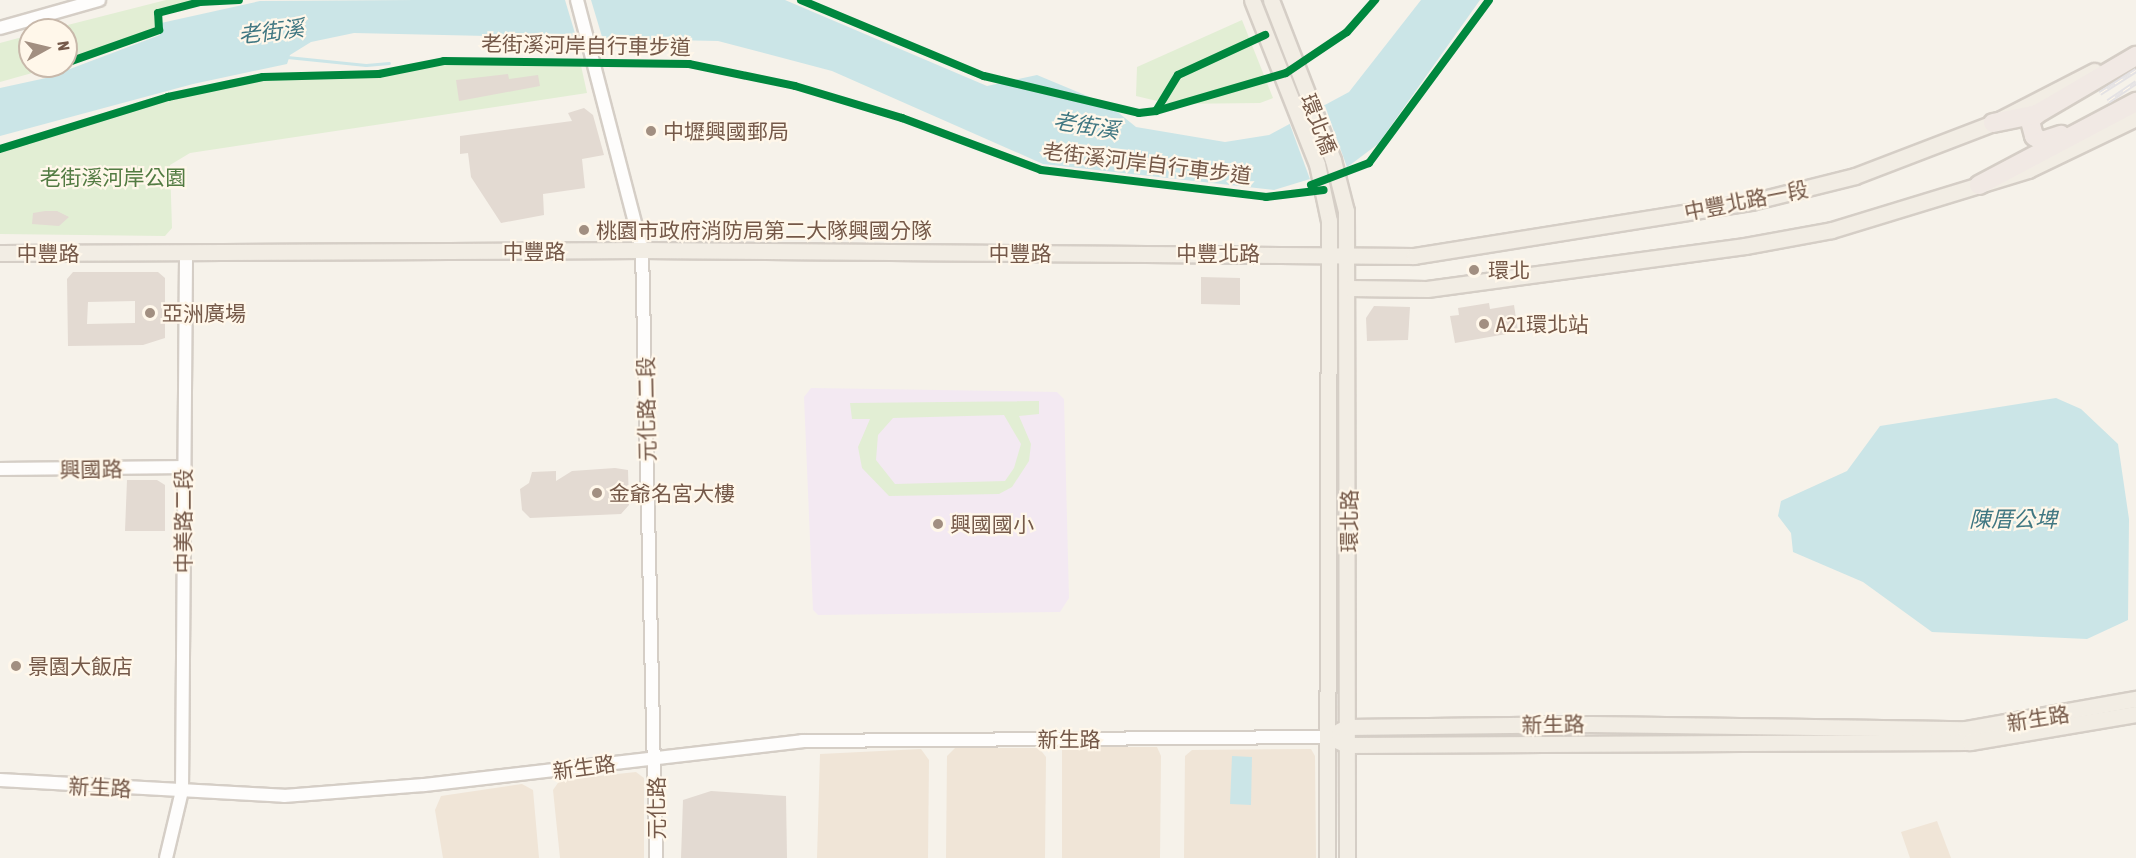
<!DOCTYPE html>
<meta charset="utf-8">
<style>
body{margin:0}
#map{position:relative;width:2136px;height:858px;overflow:hidden;background:#f6f2ea;font-family:"Asap Condensed","Noto Sans TC",sans-serif}
div>[style]{position:absolute}
.residential>*{inset:0;background:#f0e5d7}
.education>*{inset:0;background:#f3e9f2}
.green>*{inset:0;background:#e2eed4}
.water>*{inset:0;background:#cbe5e7}
.pier>*{inset:0;background:#f6f2ea}
.stream>*{height:3px;margin:-1.5px;padding:0 1.5px;transform-origin:1.5px;border-radius:1.5px;background:#cbe5e7}
.building>*{inset:0;background:#e3dad2}
.roads{filter:drop-shadow(2px 0 #d5cec6) drop-shadow(-2px 0 #d5cec6) drop-shadow(0 2px #d5cec6) drop-shadow(0 -2px #d5cec6)}
.minor>*{height:12px;margin:-6px;padding:0 6px;transform-origin:6px;border-radius:6px;background:#fefdfc}
.major>*{height:15px;margin:-7.5px;padding:0 7.5px;transform-origin:7.5px;border-radius:7.5px;background:#f2ede4}
.highway>*{height:18px;margin:-9px;padding:0 9px;transform-origin:9px;border-radius:9px;background:#f1e9e4}
.rail>*{height:5px;margin-top:-2.5px;transform-origin:0;background:repeating-linear-gradient(90deg,#fff7ea 0 9px,#e4e2e4 0 18px);box-sizing:border-box;border-block:2px solid #e4e2e4}
.cycleway>*{height:8px;margin:-4px;padding:0 4px;transform-origin:4px;border-radius:4px;background:#00873e}
.dots>*{width:16px;height:16px;translate:-50% -50%;box-sizing:border-box;border:3px solid #fff7ea;border-radius:50%}
span{translate:-50% -50%;white-space:nowrap;text-align:center;line-height:1.15;-webkit-text-stroke:4.5px #fff7ea;paint-order:stroke}
.street-label{font-size:21px;color:#755949}
.poi-label{font-size:21px;color:#755949}
.left{translate:0 -50%;text-align:left}
.park-label{font-size:21px;color:#527b42}
.water-label{font-size:22px;color:#407782;font-style:italic}
.north{position:absolute;left:18px;top:18px;width:60px;height:60px;box-sizing:border-box;background:#fff7ea;border:2px solid #c8b8aa;border-radius:50%;rotate:82deg;font-size:16px;font-weight:700;line-height:24px;text-align:center;color:#755949}
.north::after{content:'';display:block;margin:auto;width:21px;height:27px;background:#a28f81;clip-path:polygon(50% 0,100% 100%,50% 72%,0 100%)}
</style>
<div id="map">
<div class="residential">
<div style="clip-path:polygon(1062px 747px,1157px 747px,1161px 756px,1160px 858px,1062px 858px)"></div>
<div style="clip-path:polygon(955px 748px,1039px 748px,1046px 757px,1045px 858px,946px 858px,947px 756px)"></div>
<div style="clip-path:polygon(921px 749px,929px 760px,928px 858px,817px 858px,820px 754px)"></div>
<div style="clip-path:polygon(1311px 749px,1315px 756px,1316px 858px,1184px 858px,1185px 756px,1192px 750px)"></div>
<div style="clip-path:polygon(636px 772px,644px 778px,644px 858px,560px 858px,553px 790px,560px 780px)"></div>
<div style="clip-path:polygon(522px 784px,533px 790px,539px 858px,443px 858px,435px 810px,441px 796px)"></div>
<div style="clip-path:polygon(1937px 821px,1951px 858px,1910px 858px,1901px 832px)"></div>
</div>
<div class="education">
<div style="clip-path:polygon(811px 388px,1057px 392px,1064px 399px,1069px 598px,1060px 612px,818px 615px,813px 610px,804px 397px)"></div>
</div>
<div class="green">
<div style="clip-path:polygon(166px 0,239px 0,199px 2px,159px 13px,159px 30px,66px 63px,66px 30px,48px 30px)"></div>
<div style="clip-path:polygon(1242px 20px,1273px 98px,1260px 103px,1170px 104px,1136px 96px,1137px 67px)"></div>
<div style="clip-path:polygon(30px 35px,30px 66px,57px 66px,0 82px,0 43px)"></div>
<div style="clip-path:polygon(541px 59px,580px 61px,587px 93px,190px 153px,170px 165px,172px 228px,165px 236px,0 234px,0 149px,168px 97px,263px 77px,379px 74px,444px 61px)"></div>
<div style="clip-path:polygon(evenodd,1039px 401px,1039px 414px,1019px 416px,1031px 444px,1029px 461px,1012px 487px,999px 494px,889px 496px,862px 468px,858px 447px,870px 419px,852px 419px,850px 403px,1039px 401px,1004px 415px,1021px 444px,1014px 468px,1005px 481px,895px 484px,876px 460px,878px 435px,893px 418px,1004px 415px)"></div>
</div>
<div class="water">
<div style="clip-path:polygon(416px 0,785px 0,987px 86px,1037px 75px,1109px 105px,1136px 127px,1225px 142px,1269px 135px,1349px 92px,1421px 0,1480px 0,1378px 144px,1346px 168px,1274px 190px,1043px 164px,832px 71px,718px 41px,354px 33px,311px 42px,290px 55px,287px 64px,193px 84px,0 136px,0 88px,46px 78px,160px 35px,161px 23px,260px 1px)"></div>
<div style="clip-path:polygon(2056px 398px,2081px 409px,2118px 444px,2129px 519px,2128px 620px,2087px 639px,1932px 632px,1863px 582px,1793px 552px,1791px 533px,1778px 516px,1781px 501px,1847px 471px,1880px 426px)"></div>
<div style="clip-path:polygon(1232px 756px,1252px 757px,1251px 805px,1230px 804px)"></div>
</div>
<div class="pier">
<div style="clip-path:polygon(565px 0,591px 0,603px 40px,577px 40px)"></div>
<div style="clip-path:polygon(1325px 106px,1348px 170px,1311px 182px,1289px 122px)"></div>
</div>
<div class="stream">
<div style="left:287px;top:57px;width:79px;rotate:5.8deg"></div>
<div style="left:366px;top:65px;width:23px;rotate:-5deg"></div>
</div>
<div class="building">
<div style="clip-path:polygon(508px 74px,509px 79px,538px 75px,540px 86px,459px 101px,456px 80px)"></div>
<div style="clip-path:polygon(584px 108px,593px 115px,604px 155px,582px 159px,585px 188px,543px 194px,544px 215px,501px 223px,471px 177px,468px 153px,460px 154px,460px 136px,572px 121px,568px 113px)"></div>
<div style="clip-path:polygon(45px 211px,57px 211px,69px 217px,59px 226px,32px 224px,33px 213px)"></div>
<div style="clip-path:polygon(evenodd,73px 272px,158px 272px,165px 278px,165px 338px,143px 345px,68px 346px,67px 279px,73px 272px,135px 301px,135px 323px,87px 324px,88px 302px,135px 301px)"></div>
<div style="clip-path:polygon(1201px 277px,1240px 278px,1240px 305px,1201px 304px)"></div>
<div style="clip-path:polygon(1489px 303px,1490px 309px,1514px 305px,1518px 332px,1455px 343px,1450px 316px,1459px 315px,1458px 308px)"></div>
<div style="clip-path:polygon(1374px 306px,1410px 307px,1408px 340px,1367px 341px,1366px 318px)"></div>
<div style="clip-path:polygon(615px 468px,628px 470px,629px 505px,621px 514px,530px 518px,522px 510px,520px 489px,529px 483px,532px 472px,556px 471px,556px 481px,572px 471px)"></div>
<div style="clip-path:polygon(127px 480px,157px 480px,165px 485px,165px 531px,125px 531px)"></div>
<div style="clip-path:polygon(711px 791px,786px 796px,787px 858px,681px 858px,683px 800px)"></div>
</div>
<div class="roads">
<div class="minor">
<div style="left:577px;top:0;width:258px;rotate:75.4deg"></div>
<div style="left:642px;top:250px;width:608px;rotate:88.68deg"></div>
<div style="left:0;top:28px;width:103px;rotate:-15.8deg"></div>
<div style="left:0;top:469px;width:182px;rotate:-0.6deg"></div>
<div style="left:0;top:780px;width:284px;rotate:3.2deg"></div>
<div style="left:284px;top:796px;width:140px;rotate:-4.5deg"></div>
<div style="left:424px;top:785px;width:381px;rotate:-6.6deg"></div>
<div style="left:802px;top:741px;width:524px;rotate:-0.44deg"></div>
<div style="left:166px;top:858px;width:69px;rotate:-76.6deg"></div>
<div style="left:182px;top:791px;width:539px;rotate:-89.57deg"></div>
</div>
<div class="major">
<div style="left:1252px;top:0;width:176px;rotate:68.4deg"></div>
<div style="left:1317px;top:164px;width:58px;rotate:78.1deg"></div>
<div style="left:1329px;top:221px;width:637px;rotate:90.18deg"></div>
<div style="left:1271px;top:0;width:172px;rotate:68.8deg"></div>
<div style="left:1333px;top:160px;width:53px;rotate:75.7deg"></div>
<div style="left:1346px;top:211px;width:647px;rotate:89.91deg"></div>
<div style="left:0;top:253px;width:642px;rotate:-0.27deg"></div>
<div style="left:642px;top:250px;width:772px;rotate:0.45deg"></div>
<div style="left:1414px;top:256px;width:341px;rotate:-9.1deg"></div>
<div style="left:1751px;top:202px;width:107px;rotate:-14deg"></div>
<div style="left:1855px;top:176px;width:148px;rotate:-21deg"></div>
<div style="left:1993px;top:123px;width:114px;rotate:-27.2deg"></div>
<div style="left:1350px;top:288px;width:77px;rotate:0.7deg"></div>
<div style="left:1427px;top:289px;width:321px;rotate:-7.7deg"></div>
<div style="left:1745px;top:246px;width:88px;rotate:-10.4deg"></div>
<div style="left:1832px;top:230px;width:205px;rotate:-17deg"></div>
<div style="left:2028px;top:170px;width:120px;rotate:-25.7deg"></div>
<div style="left:1339px;top:731px;width:9px;rotate:-27deg"></div>
<div style="left:1347px;top:727px;width:244px;rotate:-0.7deg"></div>
<div style="left:1591px;top:724px;width:374px;rotate:0.8deg"></div>
<div style="left:1965px;top:729px;width:174px;rotate:-10deg"></div>
<div style="left:1338px;top:741px;width:10px;rotate:24deg"></div>
<div style="left:1347px;top:745px;width:623px;rotate:-0.28deg"></div>
<div style="left:1970px;top:742px;width:168px;rotate:-9.6deg"></div>
</div>
<div class="highway">
<div style="left:2037px;top:114px;width:10px;rotate:135deg"></div>
<div style="left:2030px;top:121px;width:16px;rotate:75deg"></div>
<div style="left:2034px;top:136px;width:9px;rotate:32deg"></div>
<div style="left:2042px;top:141px;width:20px;rotate:-18deg"></div>
<div style="left:1993px;top:123px;width:45px;rotate:-11.6deg"></div>
<div style="left:2037px;top:114px;width:115px;rotate:-30.4deg"></div>
<div style="left:1979px;top:185px;width:178px;rotate:-27.9deg"></div>
</div>
</div>
<div class="rail">
<div style="left:2100px;top:93px;width:43px;rotate:-32.6deg"></div>
<div style="left:2108px;top:101px;width:34px;rotate:-34deg"></div>
</div>
<div class="cycleway">
<div style="left:801px;top:0;width:198px;rotate:22.6deg"></div>
<div style="left:984px;top:76px;width:159px;rotate:13.4deg"></div>
<div style="left:1139px;top:113px;width:17px;rotate:-7deg"></div>
<div style="left:1156px;top:111px;width:42px;rotate:-58.6deg"></div>
<div style="left:1178px;top:75px;width:96px;rotate:-24.7deg"></div>
<div style="left:66px;top:63px;width:99px;rotate:-19.5deg"></div>
<div style="left:159px;top:30px;width:17px;rotate:-93deg"></div>
<div style="left:158px;top:13px;width:43px;rotate:-14.7deg"></div>
<div style="left:200px;top:2px;width:39px;rotate:-3deg"></div>
<div style="left:1156px;top:111px;width:135px;rotate:-16.3deg"></div>
<div style="left:1286px;top:73px;width:73px;rotate:-33.9deg"></div>
<div style="left:1347px;top:32px;width:43px;rotate:-48.8deg"></div>
<div style="left:0;top:149px;width:176px;rotate:-17.2deg"></div>
<div style="left:168px;top:97px;width:97px;rotate:-11.9deg"></div>
<div style="left:263px;top:77px;width:116px;rotate:-1.5deg"></div>
<div style="left:379px;top:74px;width:66px;rotate:-11.3deg"></div>
<div style="left:444px;top:61px;width:245px;rotate:0.7deg"></div>
<div style="left:689px;top:64px;width:108px;rotate:11.7deg"></div>
<div style="left:795px;top:86px;width:112px;rotate:16.7deg"></div>
<div style="left:902px;top:118px;width:148px;rotate:20.5deg"></div>
<div style="left:1041px;top:170px;width:227px;rotate:6.8deg"></div>
<div style="left:1266px;top:197px;width:58px;rotate:-6.9deg"></div>
<div style="left:1311px;top:185px;width:62px;rotate:-20.8deg"></div>
<div style="left:1369px;top:163px;width:202px;rotate:-53.6deg"></div>
</div>
<div class="dots">
<div style="left:651px;top:131px;background:#a28f81"></div>
<div style="left:584px;top:230px;background:#a28f81"></div>
<div style="left:1474px;top:270px;background:#a28f81"></div>
<div style="left:150px;top:313px;background:#a28f81"></div>
<div style="left:1484px;top:324px;background:#a28f81"></div>
<div style="left:597px;top:493px;background:#a28f81"></div>
<div style="left:938px;top:524px;background:#a28f81"></div>
<div style="left:16px;top:666px;background:#a28f81"></div>
</div>
<div class="street-label">
<span style="left:586px;top:45px;rotate:1deg">老街溪河岸自行車步道</span>
<span style="left:1319px;top:124px;rotate:69deg">環北橋</span>
<span style="left:1147px;top:163px;rotate:7deg">老街溪河岸自行車步道</span>
<span style="left:1746px;top:200px;rotate:-11deg">中豐北路一段</span>
<span style="left:534px;top:251px">中豐路</span>
<span style="left:48px;top:253px">中豐路</span>
<span style="left:1020px;top:253px">中豐路</span>
<span style="left:1218px;top:253px">中豐北路</span>
<span style="left:646px;top:409px;rotate:-91deg">元化路二段</span>
<span style="left:91px;top:469px;rotate:-1deg">興國路</span>
<span style="left:183px;top:521px;rotate:-90deg">中美路二段</span>
<span style="left:1349px;top:521px;rotate:-90deg">環北路</span>
<span style="left:2038px;top:718px;rotate:-9deg">新生路</span>
<span style="left:1553px;top:724px;rotate:-1deg">新生路</span>
<span style="left:1069px;top:739px">新生路</span>
<span style="left:584px;top:767px;rotate:-8deg">新生路</span>
<span style="left:100px;top:787px;rotate:3deg">新生路</span>
<span style="left:656px;top:808px;rotate:-90deg">元化路</span>
</div>
<div class="poi-label">
<span class="left" style="left:663px;top:131px">中壢興國郵局</span>
<span class="left" style="left:596px;top:230px">桃園市政府消防局第二大隊興國分隊</span>
<span class="left" style="left:1488px;top:270px">環北</span>
<span class="left" style="left:162px;top:313px">亞洲廣場</span>
<span class="left" style="left:1496px;top:324px">A21環北站</span>
<span class="left" style="left:609px;top:493px">金爺名宮大樓</span>
<span class="left" style="left:950px;top:524px">興國國小</span>
<span class="left" style="left:28px;top:666px">景園大飯店</span>
</div>
<div class="park-label">
<span style="left:113px;top:177px">老街溪河岸公園</span>
</div>
<div class="water-label">
<span style="left:271px;top:32px;rotate:-7deg">老街溪</span>
<span style="left:1086px;top:126px;rotate:9deg">老街溪</span>
<span style="left:2013px;top:520px">陳厝公埤</span>
</div>
<div class="north">N</div>
</div>
